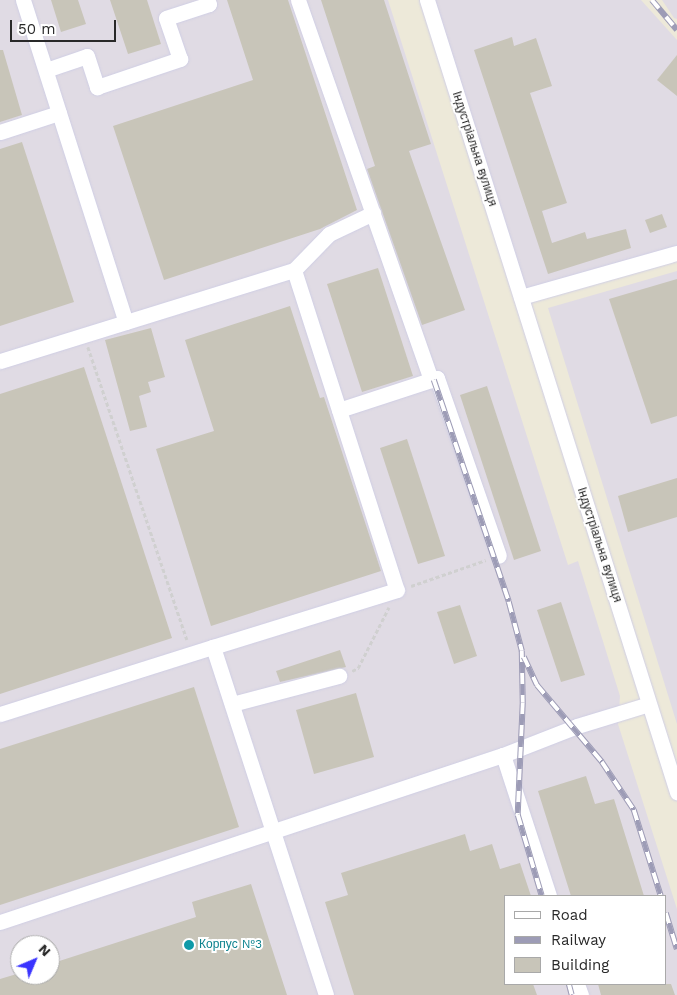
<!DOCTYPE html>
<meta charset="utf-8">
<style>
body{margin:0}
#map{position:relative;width:677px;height:995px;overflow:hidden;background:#ede9d9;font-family:"Work Sans",sans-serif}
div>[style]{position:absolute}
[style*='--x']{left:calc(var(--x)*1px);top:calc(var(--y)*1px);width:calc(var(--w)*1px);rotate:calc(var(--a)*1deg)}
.industrial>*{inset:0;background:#e0dbe4}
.building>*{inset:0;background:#c8c5b9}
.path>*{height:2.5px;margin-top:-1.25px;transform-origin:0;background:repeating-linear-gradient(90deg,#d0d0d0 0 4px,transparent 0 6.5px)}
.roads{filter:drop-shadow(0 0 1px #cfcee4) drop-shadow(0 0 1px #cfcee4)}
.minor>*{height:15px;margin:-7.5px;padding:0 7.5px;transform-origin:7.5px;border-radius:7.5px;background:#fff}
.rail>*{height:5.5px;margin-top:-2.75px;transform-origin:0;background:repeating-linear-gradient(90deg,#fff 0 11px,#9d9cb6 0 22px);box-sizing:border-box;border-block:1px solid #9d9cb6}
.dots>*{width:14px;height:14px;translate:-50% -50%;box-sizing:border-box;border:2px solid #fff;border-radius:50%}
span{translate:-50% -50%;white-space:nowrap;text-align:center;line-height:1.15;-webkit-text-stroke:4px #fff;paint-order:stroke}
.street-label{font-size:12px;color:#292929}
.culture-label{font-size:12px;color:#0d838f}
.left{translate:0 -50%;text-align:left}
.legend{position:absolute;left:504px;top:895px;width:162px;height:90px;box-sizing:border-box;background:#fff;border:1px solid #a9a9a9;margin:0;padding:6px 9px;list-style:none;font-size:15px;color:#292929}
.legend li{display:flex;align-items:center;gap:10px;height:25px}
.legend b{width:25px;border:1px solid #a9a9a9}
.north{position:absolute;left:10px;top:935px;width:50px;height:50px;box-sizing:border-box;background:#fff;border:1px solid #a9a9a9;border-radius:50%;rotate:45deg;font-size:14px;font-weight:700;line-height:20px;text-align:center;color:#292929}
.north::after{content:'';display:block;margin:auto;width:18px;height:22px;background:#3a34ff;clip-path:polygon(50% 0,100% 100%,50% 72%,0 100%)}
.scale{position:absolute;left:10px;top:20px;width:106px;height:22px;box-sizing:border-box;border:2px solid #292929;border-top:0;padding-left:6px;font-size:15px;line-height:18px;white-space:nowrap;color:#292929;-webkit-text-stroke:4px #fff;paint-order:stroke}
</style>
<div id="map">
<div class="industrial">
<i style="clip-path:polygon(evenodd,0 0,388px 0,568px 565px,578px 561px,620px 696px,618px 724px,677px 909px,677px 995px,0 995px,0 0,506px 896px,666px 896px,666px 984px,506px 984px,506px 896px,0 0,20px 945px,50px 945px,50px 975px,20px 975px,20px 945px)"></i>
<i style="clip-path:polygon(427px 0,641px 0,677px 40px,677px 253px,521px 297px)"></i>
<i style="clip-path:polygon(662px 0,677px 0,677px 19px,674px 18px)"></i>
<i style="clip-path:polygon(677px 271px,677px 724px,548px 308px)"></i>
</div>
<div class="building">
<i style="clip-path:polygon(51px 0,78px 0,86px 24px,61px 32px)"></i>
<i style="clip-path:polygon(110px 0,147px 0,161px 44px,128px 54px)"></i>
<i style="clip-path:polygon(227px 0,288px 0,357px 210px,320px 229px,164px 280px,113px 126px,253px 80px)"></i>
<i style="clip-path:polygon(321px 0,384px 0,431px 144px,409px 151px,465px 310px,422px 325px,367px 169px,375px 166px)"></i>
<i style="clip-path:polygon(512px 37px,514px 46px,536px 38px,552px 86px,530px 93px,567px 203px,542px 211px,552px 243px,585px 232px,587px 239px,626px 229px,631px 248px,548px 274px,474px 50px)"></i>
<i style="clip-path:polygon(0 50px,3px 50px,22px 115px,0 122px)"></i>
<i style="clip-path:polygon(677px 55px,677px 96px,657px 80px)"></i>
<i style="clip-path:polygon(22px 142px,74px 302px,0 326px,0 149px)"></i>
<i style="clip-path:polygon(662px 214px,667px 227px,650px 233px,645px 220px)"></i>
<i style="clip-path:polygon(378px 268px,413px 376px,362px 392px,327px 284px)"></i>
<i style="clip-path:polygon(677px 279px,677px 416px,651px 424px,609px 299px)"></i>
<i style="clip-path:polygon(290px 306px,320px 398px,324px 397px,381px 571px,211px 626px,156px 449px,214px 431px,185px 340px)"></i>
<i style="clip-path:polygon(151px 328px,165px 377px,148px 382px,151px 392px,139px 396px,147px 427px,130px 431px,105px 340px)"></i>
<i style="clip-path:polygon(84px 367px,172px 638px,0 694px,0 394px)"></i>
<i style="clip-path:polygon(487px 386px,541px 551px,514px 560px,460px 395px)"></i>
<i style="clip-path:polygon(407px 439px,445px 556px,418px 564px,380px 448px)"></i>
<i style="clip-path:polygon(677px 478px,677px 517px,628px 532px,618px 496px)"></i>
<i style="clip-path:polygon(561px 602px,585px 675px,561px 682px,537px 610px)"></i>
<i style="clip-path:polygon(460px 605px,477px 656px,454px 664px,437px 612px)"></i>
<i style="clip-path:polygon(340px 650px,346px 667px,280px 682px,276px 671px)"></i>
<i style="clip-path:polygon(194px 687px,239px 827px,0 905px,0 749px)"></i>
<i style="clip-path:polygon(356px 693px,374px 757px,314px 774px,296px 710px)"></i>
<i style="clip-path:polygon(586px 776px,595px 804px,614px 799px,644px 896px,571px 896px,538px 791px)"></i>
<i style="clip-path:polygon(465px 834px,470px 851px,492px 844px,500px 869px,520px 863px,531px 896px,506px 896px,506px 984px,533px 984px,537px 995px,354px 995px,325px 902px,348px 895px,341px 873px)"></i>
<i style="clip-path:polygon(251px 884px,287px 995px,0 995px,0 979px,20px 973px,50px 975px,50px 964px,196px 917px,192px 902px)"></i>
<i style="clip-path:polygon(598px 984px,671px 984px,675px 995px,601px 995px)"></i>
</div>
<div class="path">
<i style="--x:88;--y:347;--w:309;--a:71.3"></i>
<i style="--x:411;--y:586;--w:79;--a:-19.1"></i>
<i style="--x:352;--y:671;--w:7;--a:-27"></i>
<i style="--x:358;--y:668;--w:68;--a:-63.1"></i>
</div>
<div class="roads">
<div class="minor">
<i style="--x:23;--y:0;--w:338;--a:72.3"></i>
<i style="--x:298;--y:0;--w:403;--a:70.7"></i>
<i style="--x:427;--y:0;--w:831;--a:72.48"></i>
<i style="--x:46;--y:70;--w:43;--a:-18.9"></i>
<i style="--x:87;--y:56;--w:33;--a:72"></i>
<i style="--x:97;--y:87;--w:88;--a:-18.6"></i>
<i style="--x:180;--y:59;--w:43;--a:-108.9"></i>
<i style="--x:166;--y:18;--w:45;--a:-18"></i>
<i style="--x:209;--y:4;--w:4;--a:-117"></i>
<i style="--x:0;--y:132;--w:62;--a:-17.9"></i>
<i style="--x:294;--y:270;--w:50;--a:-45.8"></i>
<i style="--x:329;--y:234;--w:49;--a:-25.5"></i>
<i style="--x:521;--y:297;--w:162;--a:-15.8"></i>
<i style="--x:0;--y:361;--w:308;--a:-17.2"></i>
<i style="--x:294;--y:270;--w:336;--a:72.2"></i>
<i style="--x:397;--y:590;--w:193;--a:162.8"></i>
<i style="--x:213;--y:647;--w:366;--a:72"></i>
<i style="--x:339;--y:410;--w:103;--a:-18.1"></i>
<i style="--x:437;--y:378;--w:188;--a:70.8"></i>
<i style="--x:232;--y:704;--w:111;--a:-14.7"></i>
<i style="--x:0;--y:714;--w:223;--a:-17.5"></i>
<i style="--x:503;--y:755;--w:79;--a:-21.4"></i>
<i style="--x:577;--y:726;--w:75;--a:-17"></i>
<i style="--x:0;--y:922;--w:530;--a:-18.37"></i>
<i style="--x:503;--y:755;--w:148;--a:71.9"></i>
<i style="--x:577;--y:984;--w:12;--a:70"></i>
</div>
</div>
<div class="rail">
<i style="--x:652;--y:0;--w:39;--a:50"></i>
<i style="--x:434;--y:380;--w:234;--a:71.3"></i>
<i style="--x:509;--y:602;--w:51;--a:75.1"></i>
<i style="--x:522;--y:651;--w:52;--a:88.9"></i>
<i style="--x:523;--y:703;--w:112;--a:92.6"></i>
<i style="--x:518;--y:815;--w:84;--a:73.5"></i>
<i style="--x:524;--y:657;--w:31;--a:65"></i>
<i style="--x:537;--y:685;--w:101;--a:49.8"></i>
<i style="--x:602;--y:762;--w:58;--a:56.3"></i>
<i style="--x:634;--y:810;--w:90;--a:72.6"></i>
<i style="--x:666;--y:913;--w:38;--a:73"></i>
<i style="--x:569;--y:984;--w:11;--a:75"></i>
</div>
<div class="dots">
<i style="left:189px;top:945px;background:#0f9aa8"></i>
</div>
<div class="street-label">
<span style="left:474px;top:149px;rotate:72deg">Індустріальна вулиця</span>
<span style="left:599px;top:545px;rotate:72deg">Індустріальна вулиця</span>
</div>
<div class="culture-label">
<span class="left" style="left:199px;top:945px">Корпус №3</span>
</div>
<ul class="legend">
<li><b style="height:6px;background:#fff"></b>Road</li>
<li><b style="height:6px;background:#9d9cb6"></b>Railway</li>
<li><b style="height:14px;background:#c8c5b9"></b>Building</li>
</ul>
<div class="north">N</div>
<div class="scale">50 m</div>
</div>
